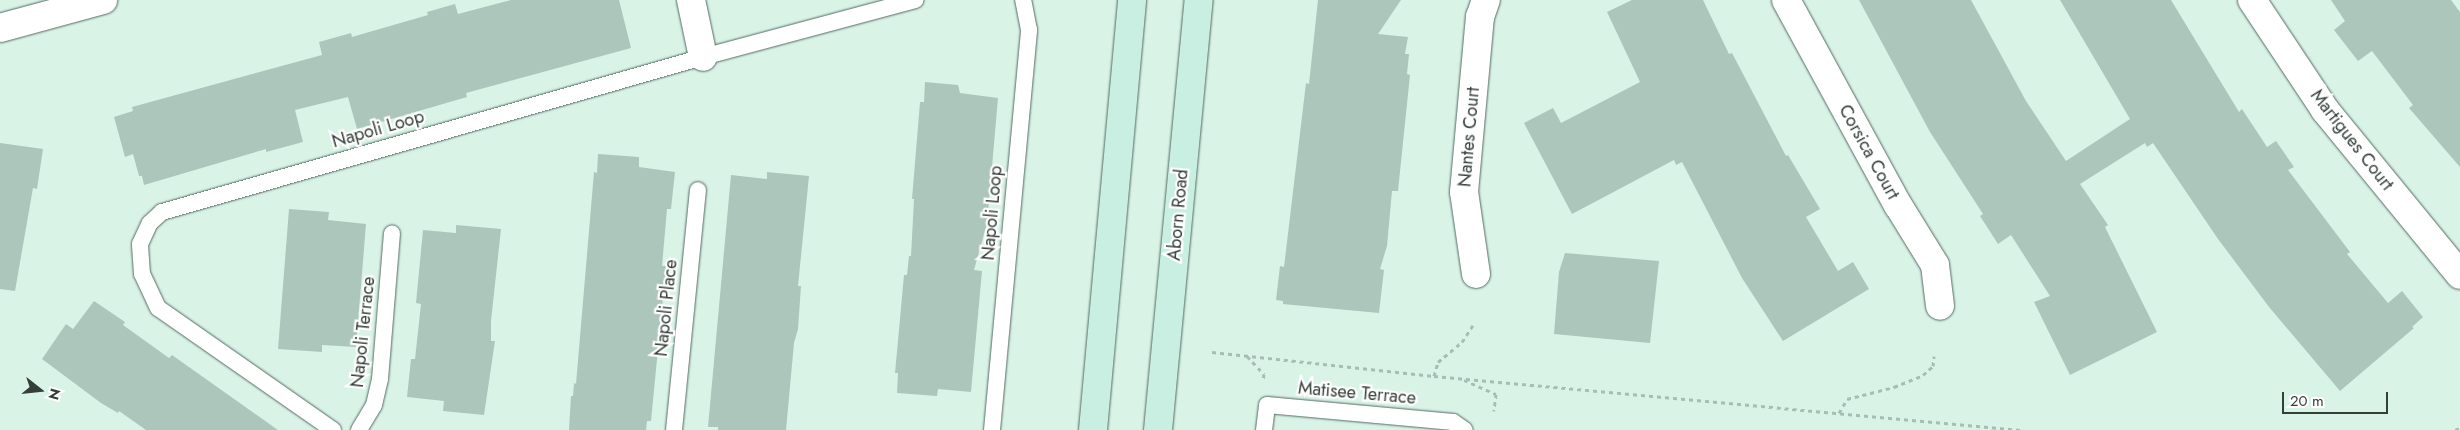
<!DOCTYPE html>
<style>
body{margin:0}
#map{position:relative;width:2460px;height:430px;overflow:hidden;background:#d9f3e7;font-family:Jost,sans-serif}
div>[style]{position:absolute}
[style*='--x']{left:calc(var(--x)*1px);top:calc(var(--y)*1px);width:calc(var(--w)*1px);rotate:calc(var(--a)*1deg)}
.building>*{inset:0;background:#adc6bb}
.path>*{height:3px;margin-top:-1.5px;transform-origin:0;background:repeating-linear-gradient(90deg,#a8bdb3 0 4px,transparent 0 8px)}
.roads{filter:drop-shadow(0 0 1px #546a60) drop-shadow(0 0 1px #546a60)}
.service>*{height:16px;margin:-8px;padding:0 8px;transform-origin:8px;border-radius:8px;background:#fff}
.minor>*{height:28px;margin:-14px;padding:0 14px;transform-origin:14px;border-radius:14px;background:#fff}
.tertiary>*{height:28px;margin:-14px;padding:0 14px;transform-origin:14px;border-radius:14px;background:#fff}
.secondary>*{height:28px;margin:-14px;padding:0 14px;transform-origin:14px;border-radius:14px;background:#c8efe2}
span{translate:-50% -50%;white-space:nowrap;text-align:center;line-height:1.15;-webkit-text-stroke:4.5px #fff;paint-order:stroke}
.street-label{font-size:18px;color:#353f3a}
.north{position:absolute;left:15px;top:365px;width:50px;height:50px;-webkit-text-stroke:4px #fff;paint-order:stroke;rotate:106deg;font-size:14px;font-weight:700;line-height:20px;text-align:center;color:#353f3a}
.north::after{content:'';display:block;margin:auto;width:18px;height:22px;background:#353f3a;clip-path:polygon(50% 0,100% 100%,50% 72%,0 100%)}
.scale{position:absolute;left:2282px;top:392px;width:106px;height:22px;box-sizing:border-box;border:2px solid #353f3a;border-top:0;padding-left:6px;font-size:15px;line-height:18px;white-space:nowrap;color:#353f3a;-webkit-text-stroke:4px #fff;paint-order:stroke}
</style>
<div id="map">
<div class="building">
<i style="clip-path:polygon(511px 0,619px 0,631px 48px,466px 93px,467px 97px,357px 129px,348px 97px,295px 110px,303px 142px,266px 152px,266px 149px,144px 185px,142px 176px,139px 176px,133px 154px,125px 157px,114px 117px,133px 111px,132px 107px,322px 55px,319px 42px,351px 33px,352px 37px,428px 15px,427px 12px,455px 4px,458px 14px)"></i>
<i style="clip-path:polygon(1318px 0,1401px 0,1378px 34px,1408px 37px,1405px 54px,1409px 54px,1407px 74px,1410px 75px,1398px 191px,1392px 191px,1387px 246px,1380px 269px,1384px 270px,1379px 313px,1283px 304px,1283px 301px,1276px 300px,1280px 266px,1284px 267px,1306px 83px,1309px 84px)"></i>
<i style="clip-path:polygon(1632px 0,1703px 0,1729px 54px,1732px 53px,1786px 156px,1788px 155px,1820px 209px,1806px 217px,1838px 271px,1853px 262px,1869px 289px,1783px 341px,1742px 278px,1682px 162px,1676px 165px,1674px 160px,1572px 214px,1524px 123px,1553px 108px,1561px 123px,1640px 82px,1607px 12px)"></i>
<i style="clip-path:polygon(1859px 0,1971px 0,2026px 101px,2066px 161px,2130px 119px,2060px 0,2171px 0,2239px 112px,2242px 109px,2267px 147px,2276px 141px,2294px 167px,2288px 170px,2350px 252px,2347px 254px,2388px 303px,2402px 291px,2423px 317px,2412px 327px,2414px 328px,2340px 391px,2269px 307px,2218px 239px,2153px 143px,2147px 147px,2145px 143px,2080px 184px,2108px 225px,2105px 227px,2157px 332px,2070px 375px,2034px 302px,2050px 296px,2011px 235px,1998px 244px,1980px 216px,1983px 214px,1930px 132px)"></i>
<i style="clip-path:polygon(2331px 0,2451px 0,2460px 12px,2460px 167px,2409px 108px,2413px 105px,2372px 51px,2358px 61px,2334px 30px,2345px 21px)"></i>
<i style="clip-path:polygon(925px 82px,958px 85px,960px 93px,998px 98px,987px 224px,974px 270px,982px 271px,971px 392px,938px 389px,937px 396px,897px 393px,898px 373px,895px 373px,904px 275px,907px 275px,909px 256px,911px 256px,914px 199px,912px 199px,920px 102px,924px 102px)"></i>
<i style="clip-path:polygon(0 143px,43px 149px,37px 189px,33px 188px,15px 291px,0 289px)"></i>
<i style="clip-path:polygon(598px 154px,639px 157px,639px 167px,675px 172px,671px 209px,667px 209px,662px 266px,666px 266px,651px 421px,647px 421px,646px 430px,569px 430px,571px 396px,573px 396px,574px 383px,576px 384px,594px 172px,597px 173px)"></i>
<i style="clip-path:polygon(767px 172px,809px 176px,798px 286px,801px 286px,798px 329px,794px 343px,786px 430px,718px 430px,718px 427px,708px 427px,731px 175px,767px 179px)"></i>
<i style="clip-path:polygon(289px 209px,329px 212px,328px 220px,366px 224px,356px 347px,322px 345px,322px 352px,278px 349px)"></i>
<i style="clip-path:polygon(456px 225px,501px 229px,491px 321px,491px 341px,495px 341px,484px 415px,443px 411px,444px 401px,407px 397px,411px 359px,415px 359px,421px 304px,416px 303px,423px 230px,456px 233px)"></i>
<i style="clip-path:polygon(1565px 253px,1659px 261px,1650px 343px,1554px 334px,1559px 272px)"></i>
<i style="clip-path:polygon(94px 301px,125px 322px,123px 325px,169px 358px,172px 355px,278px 430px,146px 430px,119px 411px,118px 413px,101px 403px,42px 359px,66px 324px,73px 329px)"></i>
</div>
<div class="path">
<i style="--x:1212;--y:352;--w:223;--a:6.2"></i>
<i style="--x:1434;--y:376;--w:589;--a:5.26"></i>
<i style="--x:1247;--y:356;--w:25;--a:47"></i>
<i style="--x:1264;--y:374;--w:6;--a:99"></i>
<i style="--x:1434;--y:376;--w:15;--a:-74"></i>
<i style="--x:1438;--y:362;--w:31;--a:-40"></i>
<i style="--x:1462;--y:342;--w:20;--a:-57"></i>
<i style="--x:1464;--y:380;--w:35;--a:24"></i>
<i style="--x:1496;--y:394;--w:17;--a:97"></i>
<i style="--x:1839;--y:413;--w:16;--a:-60"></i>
<i style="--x:1847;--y:399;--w:49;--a:-14.3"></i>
<i style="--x:1894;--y:387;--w:31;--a:-22"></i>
<i style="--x:1923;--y:375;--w:13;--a:-42"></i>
<i style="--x:1933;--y:366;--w:10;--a:-84"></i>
<i style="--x:2455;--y:430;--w:5;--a:-22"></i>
</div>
<div class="roads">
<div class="service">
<i style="--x:333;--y:430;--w:213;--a:-145.1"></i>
<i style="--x:158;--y:308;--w:38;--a:-115"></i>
<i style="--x:142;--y:274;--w:30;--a:-94"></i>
<i style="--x:140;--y:244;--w:23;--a:-65"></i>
<i style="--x:150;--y:223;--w:16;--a:-43"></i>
<i style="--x:162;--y:212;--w:563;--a:-15.99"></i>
<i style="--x:703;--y:57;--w:220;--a:-15"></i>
<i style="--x:359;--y:430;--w:29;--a:-59"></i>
<i style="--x:374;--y:405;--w:27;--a:-77"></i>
<i style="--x:380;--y:379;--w:146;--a:-85.3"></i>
<i style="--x:674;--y:430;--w:241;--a:-84.3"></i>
<i style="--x:992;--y:430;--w:402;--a:-84.7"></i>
<i style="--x:1029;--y:30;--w:31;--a:-101"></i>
<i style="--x:1264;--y:430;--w:25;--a:-83"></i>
<i style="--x:1267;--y:405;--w:187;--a:5.2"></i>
<i style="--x:1453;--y:422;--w:14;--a:34"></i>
</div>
<div class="minor">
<i style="--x:691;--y:0;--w:58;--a:78.1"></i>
<i style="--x:1786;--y:0;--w:234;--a:61.4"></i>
<i style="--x:1898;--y:205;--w:70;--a:58.3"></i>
<i style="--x:1935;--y:265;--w:41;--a:83"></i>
<i style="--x:2252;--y:0;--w:132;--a:56.4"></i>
<i style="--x:2325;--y:110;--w:213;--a:50.7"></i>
<i style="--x:1476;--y:274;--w:83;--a:-98.3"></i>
<i style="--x:1464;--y:192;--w:176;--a:-84.8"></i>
<i style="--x:1480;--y:17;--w:18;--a:-71"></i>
</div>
<div class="tertiary">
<i style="--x:0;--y:28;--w:107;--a:-15.2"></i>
</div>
<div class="secondary">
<i style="--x:1093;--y:430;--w:432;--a:-84.8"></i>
<i style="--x:1158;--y:430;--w:432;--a:-84.6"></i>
</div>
</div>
<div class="street-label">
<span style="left:378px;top:129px;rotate:-16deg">Napoli Loop</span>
<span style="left:1469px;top:137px;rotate:-85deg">Nantes Court</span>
<span style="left:2352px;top:140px;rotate:52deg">Martigues Court</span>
<span style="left:1869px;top:152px;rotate:61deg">Corsica Court</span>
<span style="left:992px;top:213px;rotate:-85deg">Napoli Loop</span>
<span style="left:1178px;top:215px;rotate:-85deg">Aborn Road</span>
<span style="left:666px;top:308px;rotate:-84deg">Napoli Place</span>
<span style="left:363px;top:332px;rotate:-84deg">Napoli Terrace</span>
<span style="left:1357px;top:393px;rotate:5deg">Matisee Terrace</span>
</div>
<div class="north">N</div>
<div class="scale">20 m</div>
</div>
